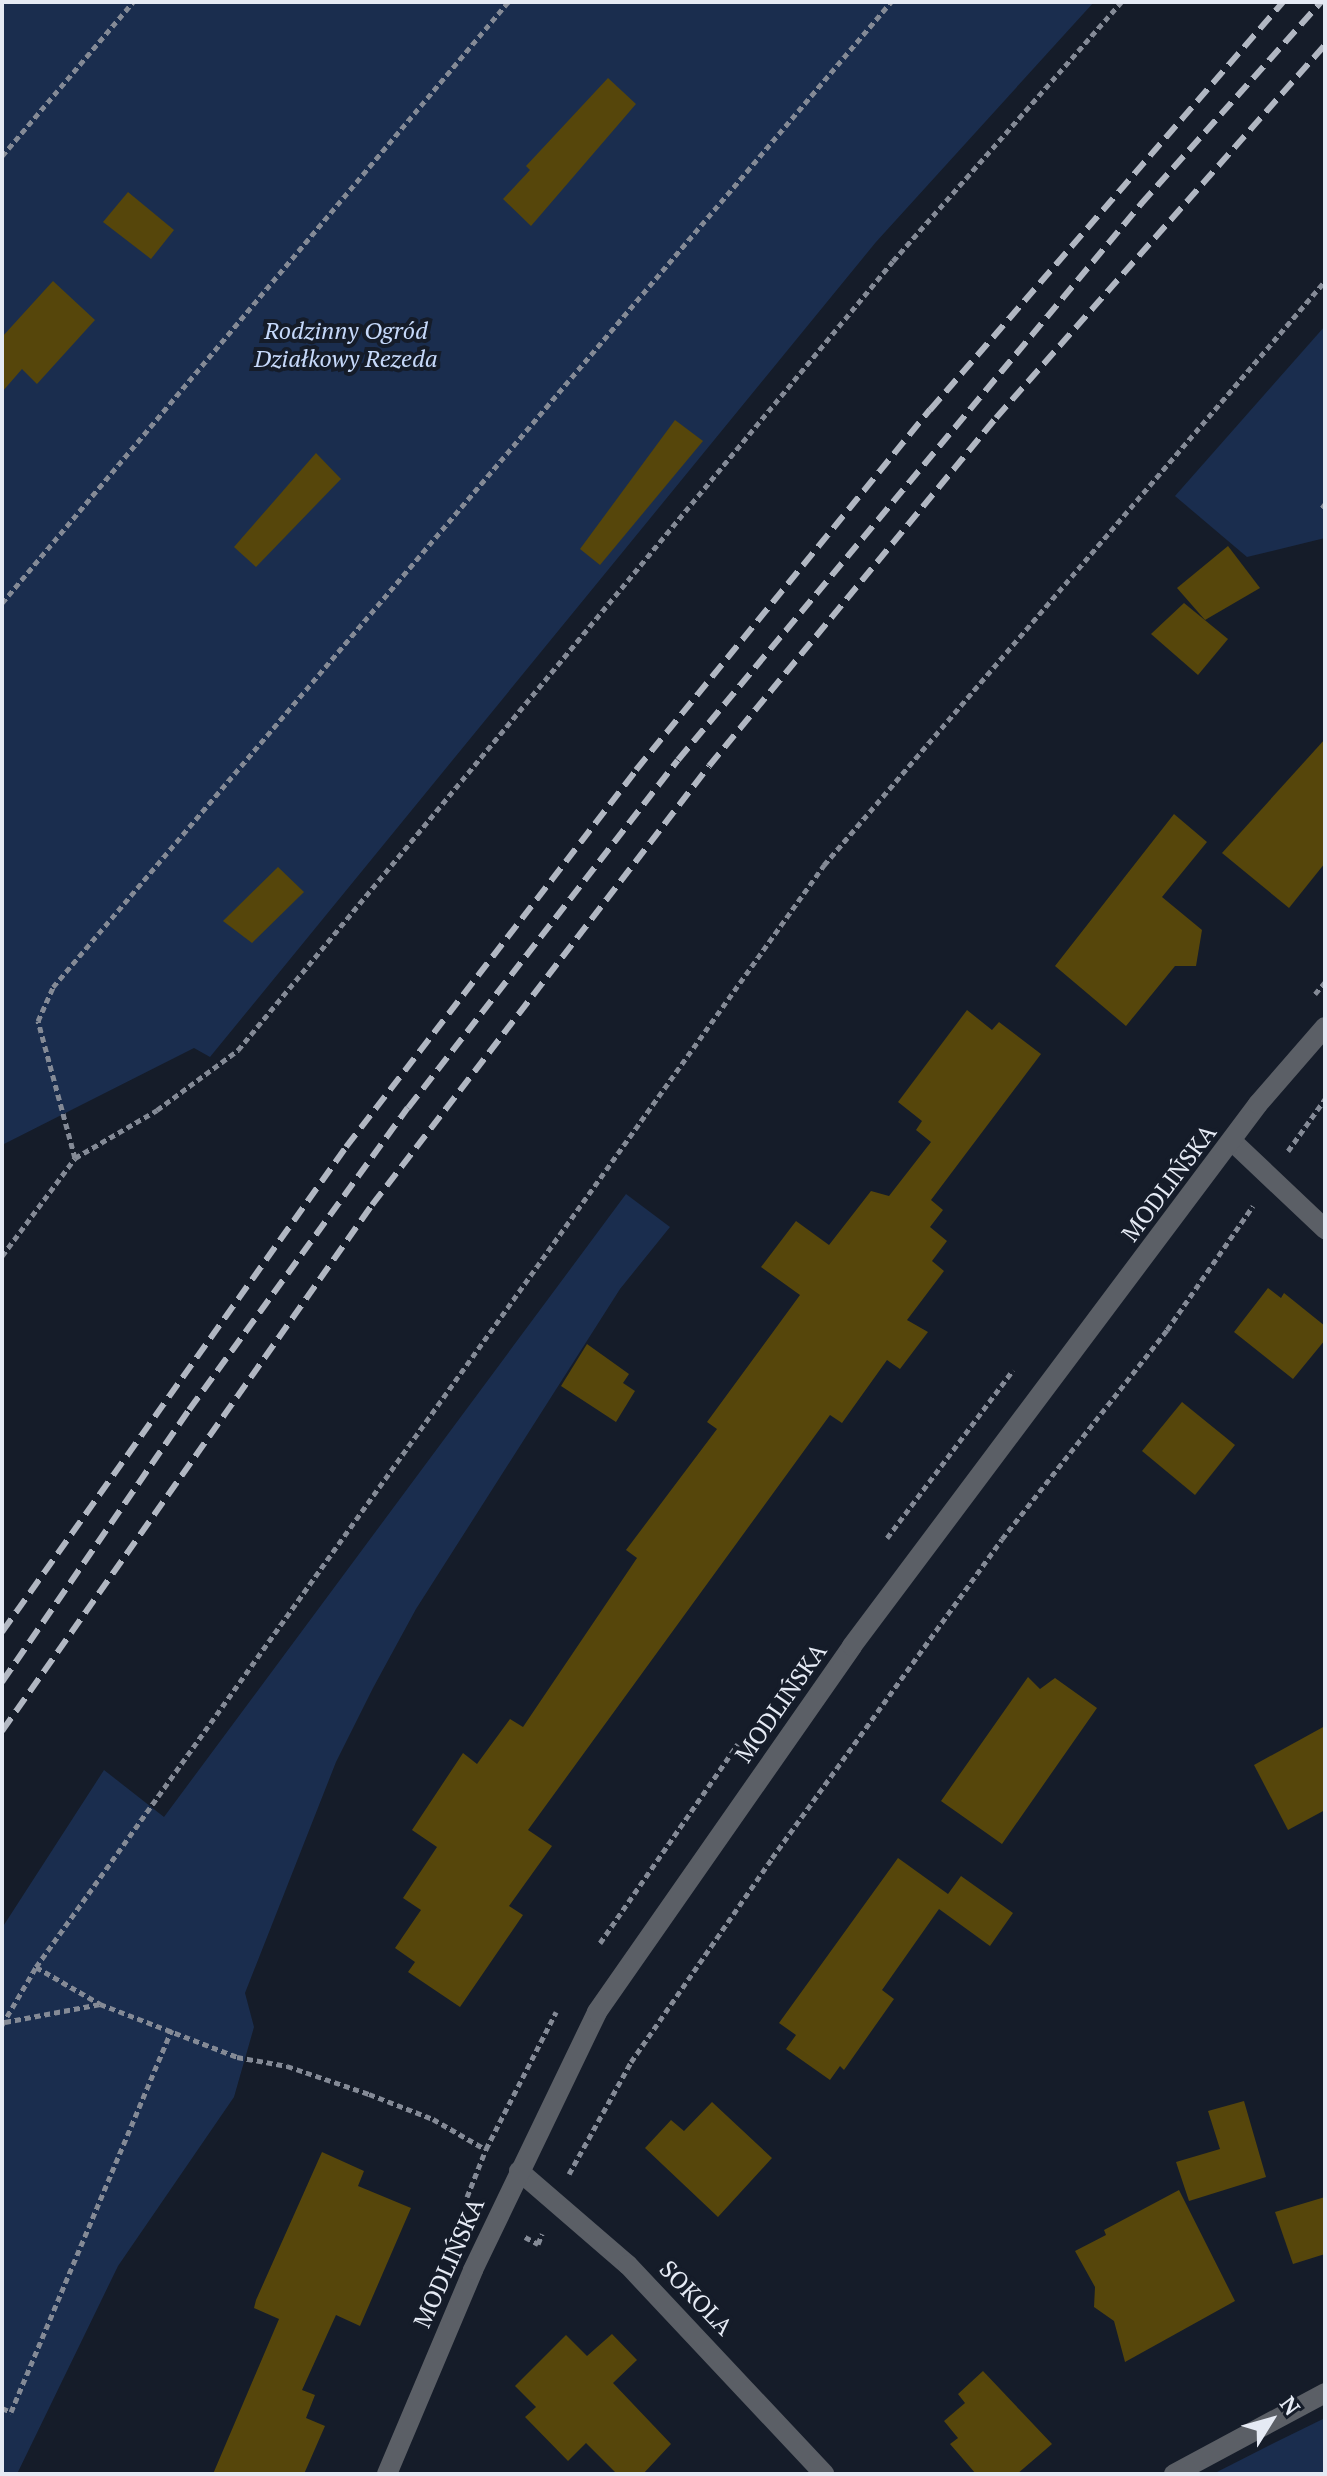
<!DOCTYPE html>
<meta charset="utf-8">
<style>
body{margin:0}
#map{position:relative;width:1327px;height:2476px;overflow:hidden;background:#151c29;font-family:"PT Serif",serif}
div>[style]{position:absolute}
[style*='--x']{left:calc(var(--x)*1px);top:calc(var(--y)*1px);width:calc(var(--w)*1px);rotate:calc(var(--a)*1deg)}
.green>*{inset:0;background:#1a2d4e}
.building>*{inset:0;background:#56460b}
.path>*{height:5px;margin-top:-2.5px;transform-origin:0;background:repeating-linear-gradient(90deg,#848a96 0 6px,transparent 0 10px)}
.minor>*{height:20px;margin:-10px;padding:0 10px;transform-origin:10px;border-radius:10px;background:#5b5f66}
.rail>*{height:6px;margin-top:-3px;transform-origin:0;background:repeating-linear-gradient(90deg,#b1b7c2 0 16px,transparent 0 24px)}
span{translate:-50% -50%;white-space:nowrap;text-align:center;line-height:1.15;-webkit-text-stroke:8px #151c29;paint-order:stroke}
.park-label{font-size:24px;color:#c6d9fa;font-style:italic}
.street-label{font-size:24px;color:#e5eaf4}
.frame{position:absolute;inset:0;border:4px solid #e5eaf4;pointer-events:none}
.north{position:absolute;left:1231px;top:2380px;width:80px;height:80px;-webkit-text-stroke:6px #151c29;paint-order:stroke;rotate:53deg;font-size:22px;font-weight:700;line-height:32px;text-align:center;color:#e5eaf4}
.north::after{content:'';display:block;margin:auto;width:28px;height:36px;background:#e5eaf4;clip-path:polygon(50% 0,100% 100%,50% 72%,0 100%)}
</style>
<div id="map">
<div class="green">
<i style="clip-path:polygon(2px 2px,1094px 2px,876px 242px,210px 1057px,194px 1048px,2px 1145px)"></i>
<i style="clip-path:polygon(1325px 326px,1325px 538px,1247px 557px,1175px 496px)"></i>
<i style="clip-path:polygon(626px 1194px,670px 1227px,620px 1289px,416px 1609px,373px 1688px,336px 1762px,245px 1993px,254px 2027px,234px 2097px,118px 2266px,17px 2474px,2px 2474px,2px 1928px,104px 1770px,164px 1817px)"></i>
<i style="clip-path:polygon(1325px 2418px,1325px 2474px,1213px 2474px,1276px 2442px)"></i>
</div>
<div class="building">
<i style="clip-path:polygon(608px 78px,636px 104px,531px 226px,503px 199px,530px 170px,526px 166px)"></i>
<i style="clip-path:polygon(128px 192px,174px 230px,151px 259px,103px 222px)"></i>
<i style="clip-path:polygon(53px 281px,95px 320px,37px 384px,22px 369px,2px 392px,2px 337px)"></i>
<i style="clip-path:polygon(675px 420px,703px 441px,600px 565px,580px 549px)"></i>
<i style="clip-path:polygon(316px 453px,341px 479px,256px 567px,234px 547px)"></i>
<i style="clip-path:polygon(1228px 546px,1260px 588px,1205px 620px,1177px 588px)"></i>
<i style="clip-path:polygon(1184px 603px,1228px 639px,1198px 675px,1151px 634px)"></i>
<i style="clip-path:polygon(1325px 739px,1325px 863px,1289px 908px,1222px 853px)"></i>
<i style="clip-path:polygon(1174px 814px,1207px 842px,1162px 897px,1202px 930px,1196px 966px,1175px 966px,1126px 1026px,1055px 966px)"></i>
<i style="clip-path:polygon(278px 867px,304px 892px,252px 943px,223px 921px)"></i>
<i style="clip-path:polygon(967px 1010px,992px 1030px,999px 1022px,1041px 1054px,931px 1200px,943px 1210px,930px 1227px,947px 1241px,932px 1261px,944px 1271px,907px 1320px,928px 1332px,900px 1369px,887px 1360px,842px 1423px,830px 1415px,528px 1830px,552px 1846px,509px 1906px,523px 1915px,460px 2007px,408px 1972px,415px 1962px,395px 1948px,421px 1910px,403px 1898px,437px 1847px,412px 1830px,463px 1753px,477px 1764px,510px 1719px,523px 1727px,637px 1558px,626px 1550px,717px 1429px,707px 1422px,800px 1295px,761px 1267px,796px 1221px,829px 1245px,871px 1191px,889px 1196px,931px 1142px,916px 1130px,922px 1121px,898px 1102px)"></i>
<i style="clip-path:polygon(1268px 1288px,1281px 1298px,1284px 1293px,1325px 1326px,1325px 1340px,1293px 1379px,1234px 1332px)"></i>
<i style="clip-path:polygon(587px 1344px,629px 1374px,623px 1383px,635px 1391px,616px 1422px,561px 1386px)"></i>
<i style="clip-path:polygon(1182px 1402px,1235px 1445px,1195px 1495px,1142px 1451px)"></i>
<i style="clip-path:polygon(1028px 1677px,1040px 1689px,1055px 1678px,1097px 1708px,1002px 1844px,941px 1801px)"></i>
<i style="clip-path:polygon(1325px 1726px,1325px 1810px,1288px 1830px,1254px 1765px)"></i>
<i style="clip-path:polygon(898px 1858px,948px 1894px,961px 1876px,1013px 1913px,990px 1946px,939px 1909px,882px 1990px,894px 1999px,844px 2070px,840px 2066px,830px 2080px,786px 2049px,796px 2035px,779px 2023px)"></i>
<i style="clip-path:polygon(1244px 2101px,1266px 2177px,1189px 2201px,1176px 2162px,1220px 2149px,1208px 2111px)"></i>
<i style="clip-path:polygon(712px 2102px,772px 2158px,718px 2217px,645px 2148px,671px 2120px,684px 2131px)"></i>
<i style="clip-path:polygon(322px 2152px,364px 2171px,358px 2186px,411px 2208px,360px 2326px,336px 2315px,302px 2390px,315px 2395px,306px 2418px,325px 2426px,304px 2474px,213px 2474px,279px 2319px,254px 2308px,256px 2300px)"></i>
<i style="clip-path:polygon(1179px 2190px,1235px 2301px,1125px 2362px,1114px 2321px,1094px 2307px,1095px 2287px,1075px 2251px,1106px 2235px,1104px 2230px)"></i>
<i style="clip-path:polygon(1325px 2197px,1325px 2254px,1293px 2264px,1275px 2212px)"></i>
<i style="clip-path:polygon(612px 2334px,637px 2360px,613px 2383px,671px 2444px,643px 2474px,617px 2474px,586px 2443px,568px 2461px,525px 2417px,536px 2407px,515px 2386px,566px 2335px,587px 2356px)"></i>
<i style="clip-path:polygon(983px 2371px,1052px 2444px,1017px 2474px,976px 2474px,950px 2444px,958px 2438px,944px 2421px,965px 2403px,958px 2394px)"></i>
</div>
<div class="path">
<i style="--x:2;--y:156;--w:202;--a:-49.6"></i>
<i style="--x:1322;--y:508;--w:5;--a:-53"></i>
<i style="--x:2;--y:603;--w:786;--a:-49.9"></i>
<i style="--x:1315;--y:994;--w:16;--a:-50"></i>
<i style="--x:1288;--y:1151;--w:64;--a:-54.6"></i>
<i style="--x:75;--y:1158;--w:142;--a:-105.1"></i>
<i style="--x:38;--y:1021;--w:37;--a:-66"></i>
<i style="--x:53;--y:987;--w:1293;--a:-49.61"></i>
<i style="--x:2;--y:1256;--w:122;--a:-53.3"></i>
<i style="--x:75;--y:1158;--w:95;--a:-30.3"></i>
<i style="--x:157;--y:1110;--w:101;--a:-36.5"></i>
<i style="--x:238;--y:1050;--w:1025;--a:-50.3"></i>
<i style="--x:893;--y:261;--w:345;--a:-48.6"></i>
<i style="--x:887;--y:1538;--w:210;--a:-53.1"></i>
<i style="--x:600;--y:1943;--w:242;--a:-55.3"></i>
<i style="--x:36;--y:1967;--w:74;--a:30"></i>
<i style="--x:5;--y:2022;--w:97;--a:-10.7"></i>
<i style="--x:100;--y:2004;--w:147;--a:21.1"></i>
<i style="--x:237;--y:2057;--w:51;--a:10.2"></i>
<i style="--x:287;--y:2066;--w:87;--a:18.9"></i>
<i style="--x:369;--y:2094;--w:69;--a:21.3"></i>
<i style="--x:433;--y:2119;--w:60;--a:30"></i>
<i style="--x:2;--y:2025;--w:67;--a:-59.6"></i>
<i style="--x:36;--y:1967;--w:1355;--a:-54.43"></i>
<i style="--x:824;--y:865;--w:769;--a:-49.37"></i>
<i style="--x:569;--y:2174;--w:128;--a:-61"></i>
<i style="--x:631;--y:2062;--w:248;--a:-55.3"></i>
<i style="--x:772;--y:1858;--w:393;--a:-54.2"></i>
<i style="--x:1002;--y:1539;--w:266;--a:-51.7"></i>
<i style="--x:1167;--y:1330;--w:151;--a:-55.3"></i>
<i style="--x:467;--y:2197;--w:52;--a:-68.4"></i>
<i style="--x:486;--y:2149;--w:154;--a:-62.9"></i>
<i style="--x:525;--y:2237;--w:15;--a:28"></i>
<i style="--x:538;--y:2244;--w:11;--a:-68"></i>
<i style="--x:2;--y:2408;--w:10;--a:24"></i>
<i style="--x:11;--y:2412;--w:415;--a:-67.2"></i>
</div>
<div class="minor">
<i style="--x:1233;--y:1142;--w:127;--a:43.4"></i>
<i style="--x:519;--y:2171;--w:144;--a:40.8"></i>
<i style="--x:628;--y:2265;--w:287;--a:46.8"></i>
<i style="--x:387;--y:2474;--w:221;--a:-67.1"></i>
<i style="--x:473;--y:2270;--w:286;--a:-64.3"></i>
<i style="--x:597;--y:2012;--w:446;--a:-55.1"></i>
<i style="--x:852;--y:1646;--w:677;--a:-53.16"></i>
<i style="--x:1258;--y:1104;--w:102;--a:-49"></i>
<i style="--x:1174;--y:2474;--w:171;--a:-28.2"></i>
</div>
<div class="rail">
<i style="--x:2;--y:1632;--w:595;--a:-54.65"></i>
<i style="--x:346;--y:1147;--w:476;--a:-52.4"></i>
<i style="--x:636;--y:770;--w:465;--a:-50.8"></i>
<i style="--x:930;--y:410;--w:540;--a:-49.13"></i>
<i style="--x:2;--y:1682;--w:330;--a:-55.5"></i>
<i style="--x:189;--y:1410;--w:373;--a:-54.1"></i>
<i style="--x:408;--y:1108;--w:440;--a:-52.2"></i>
<i style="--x:678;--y:760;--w:724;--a:-50.21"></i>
<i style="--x:1141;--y:204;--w:271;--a:-48.3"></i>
<i style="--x:2;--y:1731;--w:643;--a:-54.88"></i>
<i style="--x:372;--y:1205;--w:553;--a:-52.49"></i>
<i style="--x:709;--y:766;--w:451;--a:-50.5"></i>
<i style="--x:996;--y:418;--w:497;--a:-48.6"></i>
</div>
<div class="park-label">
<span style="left:346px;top:345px">Rodzinny Ogród<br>Działkowy Rezeda</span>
</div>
<div class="street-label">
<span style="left:1169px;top:1183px;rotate:-53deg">MODLIŃSKA</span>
<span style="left:781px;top:1703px;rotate:-55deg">MODLIŃSKA</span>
<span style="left:449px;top:2263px;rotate:-66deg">MODLIŃSKA</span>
<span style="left:696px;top:2298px;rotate:46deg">SOKOLA</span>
</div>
<div class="frame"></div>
<div class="north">N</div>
</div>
